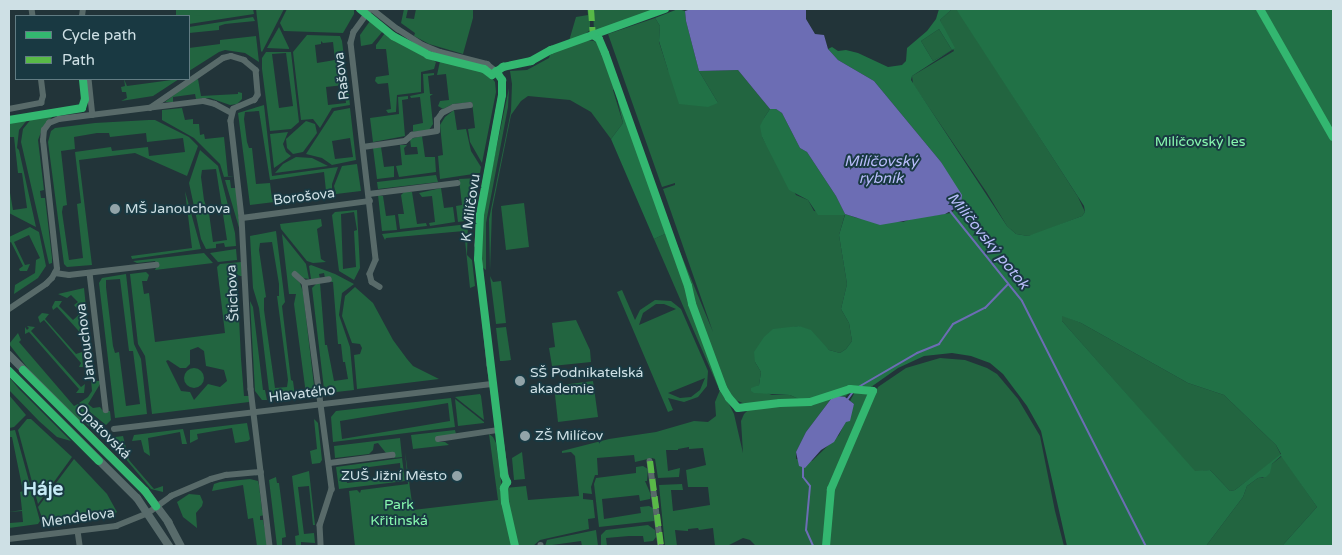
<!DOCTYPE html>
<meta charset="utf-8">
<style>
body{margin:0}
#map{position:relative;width:1342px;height:555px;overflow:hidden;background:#223439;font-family:"Varela Round",sans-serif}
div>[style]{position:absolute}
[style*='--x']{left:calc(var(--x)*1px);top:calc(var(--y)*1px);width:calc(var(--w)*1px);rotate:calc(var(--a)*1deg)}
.green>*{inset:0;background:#226540}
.round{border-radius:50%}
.forest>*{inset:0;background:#217146}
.water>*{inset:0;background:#6c6db4}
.stream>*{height:2px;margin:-1px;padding:0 1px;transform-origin:1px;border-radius:1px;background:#6c6db4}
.minor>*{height:5.5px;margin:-2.75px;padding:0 2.75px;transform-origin:2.75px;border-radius:2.75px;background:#586a69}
.secondary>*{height:8px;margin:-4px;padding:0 4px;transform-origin:4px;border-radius:4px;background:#586b6b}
.quiet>*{height:6px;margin-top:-3px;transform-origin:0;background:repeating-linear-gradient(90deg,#58b947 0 12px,transparent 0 18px)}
.cycleway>*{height:8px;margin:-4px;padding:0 4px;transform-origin:4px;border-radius:4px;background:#33b770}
.dots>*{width:14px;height:14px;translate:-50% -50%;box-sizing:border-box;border:2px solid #193942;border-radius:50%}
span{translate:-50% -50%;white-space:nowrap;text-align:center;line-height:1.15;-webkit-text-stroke:4px #193942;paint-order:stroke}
.street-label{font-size:14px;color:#cee0e5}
.park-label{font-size:14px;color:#87f8af}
.poi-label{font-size:14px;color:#cee0e5}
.left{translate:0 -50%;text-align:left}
.right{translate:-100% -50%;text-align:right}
.water-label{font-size:15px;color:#b8bcfa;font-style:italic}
.district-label{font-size:19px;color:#c6ebf6;font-weight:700}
.frame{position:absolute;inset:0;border:10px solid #cee0e5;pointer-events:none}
.legend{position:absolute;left:15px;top:15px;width:175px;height:65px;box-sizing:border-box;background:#193942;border:1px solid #617c83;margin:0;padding:6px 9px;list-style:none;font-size:15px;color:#cee0e5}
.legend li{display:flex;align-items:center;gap:10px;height:25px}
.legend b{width:25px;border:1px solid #617c83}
</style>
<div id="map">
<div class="green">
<i style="clip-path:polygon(176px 9px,253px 9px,254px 14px,189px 24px,189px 16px,176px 16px)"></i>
<i style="clip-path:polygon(256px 9px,284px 9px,262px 52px,261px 51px)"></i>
<i style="clip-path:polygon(287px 9px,354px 9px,354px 14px,343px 33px,284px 31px,280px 23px)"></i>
<i style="clip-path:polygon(404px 9px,408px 9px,406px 18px,414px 19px,416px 9px,473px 9px,473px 18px,463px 54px,429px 44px,414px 36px,415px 33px,401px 23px)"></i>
<i style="clip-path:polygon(587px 9px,589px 9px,590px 17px,590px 30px,584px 35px,569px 41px,576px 17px,588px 15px)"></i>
<i style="clip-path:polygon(593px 9px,660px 9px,594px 31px)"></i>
<i style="clip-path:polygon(952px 9px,956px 9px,961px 15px,1078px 197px,1085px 212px,1082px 216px,1036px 234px,1028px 236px,1016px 234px,1007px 226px,987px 193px,913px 84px,912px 76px,954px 51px,940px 20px)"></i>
<i style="clip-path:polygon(253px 17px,255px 21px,225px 24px,219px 26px,219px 30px,189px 33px,189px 27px)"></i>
<i style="clip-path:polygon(655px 18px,660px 26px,659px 42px,668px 70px,718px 103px,699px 71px,738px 70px,770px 109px,764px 118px,762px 137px,796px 195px,808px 200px,814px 211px,845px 214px,839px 235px,847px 284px,841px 309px,849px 323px,852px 341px,846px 349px,840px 353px,829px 350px,799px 326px,789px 328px,755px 362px,761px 372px,759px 385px,754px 388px,772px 395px,790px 395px,801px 400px,745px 404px,733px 399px,725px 388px,693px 303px,669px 225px,713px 332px,663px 189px,675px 185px,675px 183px,662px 187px,608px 34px)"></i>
<i style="clip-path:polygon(370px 21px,383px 31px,372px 44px,361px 46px,360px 35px)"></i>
<i style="clip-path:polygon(279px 27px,289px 48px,289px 49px,267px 48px)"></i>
<i style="clip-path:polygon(939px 29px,952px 50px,933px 61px,921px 41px)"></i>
<i style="clip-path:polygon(385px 33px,436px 62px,434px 69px,421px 72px,421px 92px,397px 95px,396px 112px,388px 113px,386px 110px,391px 109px,388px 83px,378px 84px,375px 81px,376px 77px,389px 75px,386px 49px,376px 49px,376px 45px)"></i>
<i style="clip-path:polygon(evenodd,307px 35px,340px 36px,342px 41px,350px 105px,332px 108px,320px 128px,313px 119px,301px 120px,293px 52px,307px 35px,321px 41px,323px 43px,333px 42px,335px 60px,317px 63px,315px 45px,321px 44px,321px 41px,307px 35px,344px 85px,346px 103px,328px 105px,326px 87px,344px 85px)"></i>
<i style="clip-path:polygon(256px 36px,259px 62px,245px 53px,225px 50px,219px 52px,189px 71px,189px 48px,220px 44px,220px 40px)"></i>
<i style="clip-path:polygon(586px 40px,594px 41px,600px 45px,616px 88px,613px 90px,623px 123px,611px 139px,591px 112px,570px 100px,528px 96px,521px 101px,511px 115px,492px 210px,490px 271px,489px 219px,511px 111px,512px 84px,510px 71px,527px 70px,549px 58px,551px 52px)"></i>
<i style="clip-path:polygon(evenodd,266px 52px,291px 52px,299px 122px,291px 129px,270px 131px,262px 69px,262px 58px,266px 52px,286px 53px,293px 106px,279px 108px,272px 54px,286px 53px)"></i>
<i style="clip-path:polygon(440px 61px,486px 71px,495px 82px,496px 92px,482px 163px,470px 142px,468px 129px,475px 128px,472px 102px,453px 104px,443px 109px,438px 106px,440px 101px,449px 100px,446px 74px,437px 75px)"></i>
<i style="clip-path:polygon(434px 73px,434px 75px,428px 76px,430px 94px,433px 94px,430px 96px,433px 124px,429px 130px,413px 132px,413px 125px,423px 123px,420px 97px,411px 98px,410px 96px,424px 93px,423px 74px)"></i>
<i style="clip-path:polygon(124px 79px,127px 86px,179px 79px,153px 96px,121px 101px,127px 98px,126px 92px,122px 92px,121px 87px,125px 86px)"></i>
<i style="clip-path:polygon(198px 79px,201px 96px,238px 94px,238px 92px,242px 93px,242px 99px,237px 104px,230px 105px,210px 98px,196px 99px,195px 94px,173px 97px,173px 102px,165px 102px,192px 81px)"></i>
<i style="clip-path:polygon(509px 88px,508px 107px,486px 223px,486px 270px,482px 267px,481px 250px,482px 216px)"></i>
<i style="clip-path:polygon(408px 96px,408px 99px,402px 100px,405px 136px,373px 142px,370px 118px,399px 114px,398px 97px)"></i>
<i style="clip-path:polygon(evenodd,264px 105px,272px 176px,338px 167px,332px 184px,332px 195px,250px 205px,238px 113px,264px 105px,259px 111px,270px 180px,324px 172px,326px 191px,272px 199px,270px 183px,256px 184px,252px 148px,249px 148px,247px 142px,244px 119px,245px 112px,259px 111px)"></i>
<i style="clip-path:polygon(182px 108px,185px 120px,193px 119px,193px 124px,199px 124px,200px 135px,204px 134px,205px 139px,224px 137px,228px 176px,234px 176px,224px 177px,220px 164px,194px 138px,162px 120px,162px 110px)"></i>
<i style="clip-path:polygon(evenodd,350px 108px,356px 160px,332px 165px,322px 158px,306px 154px,334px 111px,350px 108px,350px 138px,353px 157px,335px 159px,332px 141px,350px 138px)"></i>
<i style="clip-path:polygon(454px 110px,457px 130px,466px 129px,471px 151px,481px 167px,480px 173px,440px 179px,438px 156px,443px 155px,440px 125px,445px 117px)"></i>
<i style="clip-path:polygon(54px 115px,43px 127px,38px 140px,44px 190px,40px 191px,41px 198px,45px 198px,52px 258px,52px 263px,49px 264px,21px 142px,23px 129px,32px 118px)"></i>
<i style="clip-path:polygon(28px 119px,19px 130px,17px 148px,19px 150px,36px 227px,9px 213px,9px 187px,13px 210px,27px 208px,22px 173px,18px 173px,14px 137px,9px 137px,9px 122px)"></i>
<i style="clip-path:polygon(evenodd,149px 120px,155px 120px,189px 137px,198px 146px,187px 176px,135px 153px,79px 160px,92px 265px,67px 267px,64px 264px,48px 142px,51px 131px,55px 128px,95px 123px,149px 120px,97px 133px,109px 133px,110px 137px,146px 133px,147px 142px,183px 138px,185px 152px,149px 156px,148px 147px,112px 151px,111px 147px,75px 152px,81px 203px,77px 204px,83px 258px,69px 260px,62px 212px,63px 206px,67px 205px,61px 151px,75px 149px,74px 137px,97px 133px)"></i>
<i style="clip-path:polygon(306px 121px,315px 124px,317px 133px,303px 152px,293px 154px,287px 148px,286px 139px)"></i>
<i style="clip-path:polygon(288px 132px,283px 144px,286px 152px,291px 156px,274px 168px,270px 134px)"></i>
<i style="clip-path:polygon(422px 136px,425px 157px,435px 157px,436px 172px,399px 177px,396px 166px,402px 165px,400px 145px,407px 145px,404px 148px,405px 155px,418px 154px,417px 147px,411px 147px,410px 139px)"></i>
<i style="clip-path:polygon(381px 147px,384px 167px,394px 166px,394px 177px,377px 179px,373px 148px)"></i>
<i style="clip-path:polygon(evenodd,200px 150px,218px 166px,235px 233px,236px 246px,225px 247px,224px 243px,216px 244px,216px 248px,206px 249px,201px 239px,189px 183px,200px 150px,216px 169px,227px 240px,213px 242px,208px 206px,206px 206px,204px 200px,201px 177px,202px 170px,216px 169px)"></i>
<i style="clip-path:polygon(296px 157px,312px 158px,328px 166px,275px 173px,283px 164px)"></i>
<i style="clip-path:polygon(357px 164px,361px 191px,336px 194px,334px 186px,342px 166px)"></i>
<i style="clip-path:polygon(436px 175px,438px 182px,378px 189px,377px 182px)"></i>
<i style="clip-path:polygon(479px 178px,472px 220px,458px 222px,456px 206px,462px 205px,459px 179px)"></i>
<i style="clip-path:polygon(225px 180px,230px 180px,231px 188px,236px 188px,240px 231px)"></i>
<i style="clip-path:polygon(441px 188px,444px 208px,453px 207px,455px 222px,430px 226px,429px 223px,435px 222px,432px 196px,422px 197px,419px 193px)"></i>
<i style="clip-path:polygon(185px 191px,201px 249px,132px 259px,131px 256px,192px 248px)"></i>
<i style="clip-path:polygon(412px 192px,417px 224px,426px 223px,427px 226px,400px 229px,398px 214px,404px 214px,401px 195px,404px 192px)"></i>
<i style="clip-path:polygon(378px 195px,383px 196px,386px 216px,395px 215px,397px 230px,382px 231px)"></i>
<i style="clip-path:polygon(524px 203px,529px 247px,506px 250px,501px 206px)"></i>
<i style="clip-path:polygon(evenodd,357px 210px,360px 268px,354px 280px,339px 271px,332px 215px,335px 212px,357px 210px,354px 212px,357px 230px,354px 231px,356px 267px,343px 269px,341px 214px,354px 212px)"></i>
<i style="clip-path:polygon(321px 219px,322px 226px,317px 229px,321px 259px,326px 262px,313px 263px,307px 261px,281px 229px,280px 224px)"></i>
<i style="clip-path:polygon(468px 224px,467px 255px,472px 260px,475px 286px,470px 288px,464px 231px,386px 238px,385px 240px,382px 234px)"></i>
<i style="clip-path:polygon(30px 227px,39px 232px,46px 266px,38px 278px,14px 294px,15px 285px,35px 273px,36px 260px,40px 258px,29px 235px,14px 242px,25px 265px,30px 264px,27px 271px,20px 271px,19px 269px,23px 266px,11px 242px,9px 243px,9px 237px)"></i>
<i style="clip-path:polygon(evenodd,276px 231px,285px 302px,282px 306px,291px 380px,293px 381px,295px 396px,270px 399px,259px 308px,253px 288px,250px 236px,276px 231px,272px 242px,279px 284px,279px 296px,277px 296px,288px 380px,287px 387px,275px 388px,264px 310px,264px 298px,266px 297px,259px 250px,260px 243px,272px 242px)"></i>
<i style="clip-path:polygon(667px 233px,691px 307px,715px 368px,720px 385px,719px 389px,654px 239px)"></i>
<i style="clip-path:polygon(282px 234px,306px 264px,309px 279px,302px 278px,295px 271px,292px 275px,300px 283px,303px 292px,315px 394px,306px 394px,294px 304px,296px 294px,289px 294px)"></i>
<i style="clip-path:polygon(236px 249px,237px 260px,218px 262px,210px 253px)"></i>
<i style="clip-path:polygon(204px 253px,213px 263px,155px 270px,157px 266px,155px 261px,137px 263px,133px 261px)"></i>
<i style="clip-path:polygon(evenodd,241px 262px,242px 276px,237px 276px,241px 359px,244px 396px,249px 396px,249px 402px,152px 414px,145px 356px,138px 344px,130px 274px,146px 272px,149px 275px,147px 281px,142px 281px,144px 294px,149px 293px,155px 342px,225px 333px,217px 267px,220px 264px,241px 262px,198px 347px,204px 351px,206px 366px,224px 370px,227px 381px,220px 387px,208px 384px,194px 400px,190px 392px,181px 391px,166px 361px,168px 360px,180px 368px,186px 368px,190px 364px,190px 350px,198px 347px)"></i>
<i style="clip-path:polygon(311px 265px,335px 274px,354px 284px,342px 293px,339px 315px,350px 347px,354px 390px,327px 393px,324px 389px,312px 288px,316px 284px,320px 283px,325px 345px,327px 345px,334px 381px,348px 379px,345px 362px,343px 362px,341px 344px,338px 344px,333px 282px,331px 282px,330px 277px,325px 278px,324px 273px,319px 274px,320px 279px,311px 279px,309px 266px)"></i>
<i style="clip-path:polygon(evenodd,126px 274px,134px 344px,141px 359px,147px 414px,115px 418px,99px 283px,102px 278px,126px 274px,120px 279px,129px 351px,133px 351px,140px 404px,126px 406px,119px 352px,115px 353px,113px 346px,106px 287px,106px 280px,120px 279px)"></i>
<i style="clip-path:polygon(490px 276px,493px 282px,501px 281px,506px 323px,496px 324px)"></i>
<i style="clip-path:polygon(355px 287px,373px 303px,393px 340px,407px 359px,413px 366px,439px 379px,357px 389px,354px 355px,360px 354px,362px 348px,360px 344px,352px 343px,342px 316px,345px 296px)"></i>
<i style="clip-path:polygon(84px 288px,90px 346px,88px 351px,82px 343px,86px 339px,57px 307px,53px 310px,52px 307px,55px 301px,62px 301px,59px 306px,73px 320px,81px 313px,74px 305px,78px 302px,71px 295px,67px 298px,58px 294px)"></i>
<i style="clip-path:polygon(evenodd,622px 290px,635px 320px,640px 310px,655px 300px,671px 301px,681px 309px,708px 371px,707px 386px,698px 397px,684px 402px,668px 398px,673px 410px,668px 412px,617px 292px,622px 290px,656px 304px,664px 304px,676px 309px,639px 325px,643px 313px,656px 304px,622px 290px,705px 378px,700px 390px,691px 397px,680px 398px,668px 393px,705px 378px)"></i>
<i style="clip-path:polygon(250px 301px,253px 307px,263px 390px,265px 390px,267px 400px,262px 400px,255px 391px)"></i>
<i style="clip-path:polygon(42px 313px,49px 314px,45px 319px,76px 354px,82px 352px,83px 367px,79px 367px,81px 363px,44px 320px,40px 323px,38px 317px)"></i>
<i style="clip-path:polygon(1062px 315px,1081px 323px,1188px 383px,1224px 395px,1276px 445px,1281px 455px,1235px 490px,1230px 491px,1210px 470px,1195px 472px,1062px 321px)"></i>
<i style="clip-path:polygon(576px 320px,590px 350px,591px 362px,552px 366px,549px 348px,555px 347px,552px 323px)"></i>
<i style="clip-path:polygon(27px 326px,35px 327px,31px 331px,81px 387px,85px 384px,84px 393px,76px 393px,79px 389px,29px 332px,25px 334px,25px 327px,27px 330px,29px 328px)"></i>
<i style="clip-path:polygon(506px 327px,511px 360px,503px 361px,500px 361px,496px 328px)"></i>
<i style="clip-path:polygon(18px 333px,21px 340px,19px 342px,74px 406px,78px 404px,100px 425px,100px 429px,94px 428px,93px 430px,82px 420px,80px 422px,34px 376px,9px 344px)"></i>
<i style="clip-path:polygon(91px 353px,94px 381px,100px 381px,100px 384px,88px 404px,93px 408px,100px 407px,103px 411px,110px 411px,111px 420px,106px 425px,79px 403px,88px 397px,92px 391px,89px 355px)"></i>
<i style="clip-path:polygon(940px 358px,965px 360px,987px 368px,997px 374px,1018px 399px,1040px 436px,1055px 511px,1064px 546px,827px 546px,833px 489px,878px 387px,906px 368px)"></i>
<i class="round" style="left:184px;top:368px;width:20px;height:20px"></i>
<i style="clip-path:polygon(9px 377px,19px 389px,71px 441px,57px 437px,39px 421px,9px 390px)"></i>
<i style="clip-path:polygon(593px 381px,598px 417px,558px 422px,554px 386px)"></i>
<i style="clip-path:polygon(720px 390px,723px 392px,734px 414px,743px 453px,741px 421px,744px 414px,750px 408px,789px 403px,813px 403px,852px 390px,845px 397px,838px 396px,831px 399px,806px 432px,796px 452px,796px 459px,812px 461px,839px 435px,854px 404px,850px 401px,855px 392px,864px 390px,868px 393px,829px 488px,823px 537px,824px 546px,756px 546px,750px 540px,743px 538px,727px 546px,712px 546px,715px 546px,713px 528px,699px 530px,698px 528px,688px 529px,688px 531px,675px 530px,677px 546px,665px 546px,659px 485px,682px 484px,683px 490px,671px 490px,673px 511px,710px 505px,708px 487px,688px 487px,686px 470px,706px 465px,703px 448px,689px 449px,689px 447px,678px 449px,678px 450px,666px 450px,668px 471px,680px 468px,679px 477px,658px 478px,655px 459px,652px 458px,635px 462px,634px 455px,597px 458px,598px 475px,595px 475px,591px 487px,592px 494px,583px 493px,583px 499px,593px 500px,595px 518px,588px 519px,589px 529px,540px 540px,533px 546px,517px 546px,506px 488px,526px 486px,528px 500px,579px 496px,575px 456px,571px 452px,562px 453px,562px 451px,609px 439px,656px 432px,694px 421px,708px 422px,716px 416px,715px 402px)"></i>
<i style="clip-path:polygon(480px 394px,481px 396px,484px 420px,455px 397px)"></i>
<i style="clip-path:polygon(9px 395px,26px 415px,14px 427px,9px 428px)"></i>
<i style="clip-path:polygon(evenodd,451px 398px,455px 427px,333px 442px,331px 417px,336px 411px,451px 398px,448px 403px,450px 421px,342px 439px,340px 421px,448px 403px)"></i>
<i style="clip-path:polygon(455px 399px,484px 422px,484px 423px,458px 426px)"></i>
<i style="clip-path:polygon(27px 419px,31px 419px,72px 457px,38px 504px,18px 430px)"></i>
<i style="clip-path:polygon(314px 419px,318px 423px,322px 460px,320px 463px,312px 464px,310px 451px,317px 449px)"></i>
<i style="clip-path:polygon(247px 423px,250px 439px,248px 441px,235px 443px,232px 428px,197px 434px,198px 439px,190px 443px,190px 430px)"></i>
<i style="clip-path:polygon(183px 429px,187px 444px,182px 444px,180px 432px,148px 438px,150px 456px,144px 452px,141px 440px,132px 441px,134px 435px)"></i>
<i style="clip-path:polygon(15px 430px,40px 521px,38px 524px,9px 528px,9px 516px,10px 523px,23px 522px,22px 511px,9px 512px,22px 510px,20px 492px,23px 491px,12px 437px,9px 437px,9px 431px)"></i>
<i style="clip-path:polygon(455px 430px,456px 434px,437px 442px,445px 442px,449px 445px,413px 449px,411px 435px)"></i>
<i style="clip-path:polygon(489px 434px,493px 437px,496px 443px,504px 503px,513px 546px,355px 546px,349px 491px,357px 490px,360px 493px,361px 490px,408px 484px,405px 452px,413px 510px,498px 500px)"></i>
<i style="clip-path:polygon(123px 436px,129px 460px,154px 489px,163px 486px,163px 492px,151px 489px,108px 438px)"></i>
<i style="clip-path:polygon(400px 438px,402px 457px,393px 458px,393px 454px,386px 453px,378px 443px,374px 444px,373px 450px,369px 454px,335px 458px,334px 446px)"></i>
<i style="clip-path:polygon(522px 452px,525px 479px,514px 480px,512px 458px)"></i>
<i style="clip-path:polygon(1282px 456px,1317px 507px,1282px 546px,1206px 546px,1243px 497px,1247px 486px,1258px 478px,1263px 478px,1272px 464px)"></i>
<i style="clip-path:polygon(evenodd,402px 458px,405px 481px,339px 489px,336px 467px,402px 458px,400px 463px,401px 477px,347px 483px,346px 470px,400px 463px)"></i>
<i style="clip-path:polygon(74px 459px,107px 494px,117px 512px,113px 515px,44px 523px,38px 507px)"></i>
<i style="clip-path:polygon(636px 467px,643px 466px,648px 469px,647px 481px,645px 481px,651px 495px,650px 499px,640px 501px,639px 495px,602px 499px,604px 519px,641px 513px,640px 507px,649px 506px,653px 508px,654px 521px,599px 527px,594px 484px,596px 478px,636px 473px)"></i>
<i style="clip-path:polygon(309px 471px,315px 525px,313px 525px,309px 486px,298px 487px,304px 534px,314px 533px,315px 543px,301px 542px,301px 546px,296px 546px,295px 536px,299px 535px,292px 476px)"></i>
<i style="clip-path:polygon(276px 477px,277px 483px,279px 483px,286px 537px,282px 538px,282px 546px,277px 546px,269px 480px)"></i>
<i style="clip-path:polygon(250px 479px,258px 481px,259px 485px,262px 510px,264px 510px,265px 515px,260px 516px,260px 520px,263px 520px,265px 531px,267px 531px,267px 546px,257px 546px,253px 518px,248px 519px,243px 485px,212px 491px,214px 484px,220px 482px)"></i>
<i style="clip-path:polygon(189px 494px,200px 495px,203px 502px,202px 506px,196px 513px,197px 528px,183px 517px,177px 502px)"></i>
<i style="clip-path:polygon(648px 525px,655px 530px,656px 537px,653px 541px,644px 542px,643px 536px,629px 536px,606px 538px,607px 546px,601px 546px,601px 535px,606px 530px)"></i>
<i style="clip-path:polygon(596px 530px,598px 546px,582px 546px,581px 541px,545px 546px,547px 540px)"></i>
</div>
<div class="forest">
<i style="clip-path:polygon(678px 9px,685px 11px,686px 21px,699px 71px,718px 103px,708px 107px,679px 104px,666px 64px,659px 41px,660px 26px,655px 18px)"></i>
<i style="clip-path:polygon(evenodd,939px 9px,952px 9px,940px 20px,955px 48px,912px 76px,911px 80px,1007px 226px,1016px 234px,1028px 236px,1082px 216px,1085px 212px,1084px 206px,956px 9px,1333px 9px,1333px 546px,1282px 546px,1317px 507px,1281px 456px,1272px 464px,1270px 473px,1266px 477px,1258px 478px,1247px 486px,1243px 497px,1206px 546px,1067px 546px,1041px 431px,1027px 406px,1003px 374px,990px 363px,971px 356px,952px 353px,924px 356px,898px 368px,871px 387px,849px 387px,811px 400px,801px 400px,790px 395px,754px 393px,751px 391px,751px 388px,759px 385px,761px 372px,755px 362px,754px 352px,764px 337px,773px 329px,799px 326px,811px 330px,829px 350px,840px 353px,846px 349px,852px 341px,849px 323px,841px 309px,847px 284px,839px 235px,845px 215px,818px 215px,808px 200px,789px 190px,762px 137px,760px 126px,764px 118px,770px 109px,776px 109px,782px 113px,800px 148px,807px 152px,836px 196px,845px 214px,857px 218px,903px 222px,914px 218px,951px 213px,961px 205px,941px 162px,874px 81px,838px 60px,828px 49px,832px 47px,838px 51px,846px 50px,858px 53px,888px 67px,902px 65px,906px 61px,907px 48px,927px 31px,936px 19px,939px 9px,939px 29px,952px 50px,933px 61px,921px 41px,939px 29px,939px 9px,1062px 316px,1081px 323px,1188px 383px,1224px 395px,1276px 445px,1281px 454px,1235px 490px,1230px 491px,1210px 470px,1195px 471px,1062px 321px,1062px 316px)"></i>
<i style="clip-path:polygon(620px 101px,667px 233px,654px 239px,611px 139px,623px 123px,618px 102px)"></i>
</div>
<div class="water">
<i style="clip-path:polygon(691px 9px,806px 9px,806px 19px,815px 34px,824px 35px,828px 49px,838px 60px,874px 81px,941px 162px,962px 195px,961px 205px,945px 214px,880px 225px,845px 214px,836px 196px,807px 152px,800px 148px,782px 113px,776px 109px,770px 109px,738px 70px,699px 71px,686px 21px,685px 11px)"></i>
<i style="clip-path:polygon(838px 396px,845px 397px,854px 404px,850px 421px,846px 422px,834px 442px,821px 450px,805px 468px,799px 466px,796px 452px,806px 432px,831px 399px)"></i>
</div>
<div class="stream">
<i style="--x:950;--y:211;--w:115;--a:51.3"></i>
<i style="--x:1022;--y:301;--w:275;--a:63.2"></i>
<i style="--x:847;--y:400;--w:14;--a:-54"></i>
<i style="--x:855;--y:389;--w:72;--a:-30.1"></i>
<i style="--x:917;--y:353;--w:24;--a:-22"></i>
<i style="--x:939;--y:344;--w:24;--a:-55"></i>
<i style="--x:953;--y:324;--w:36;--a:-27"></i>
<i style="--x:985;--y:308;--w:33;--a:-46"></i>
<i style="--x:803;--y:466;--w:11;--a:90"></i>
<i style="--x:803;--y:477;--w:11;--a:52"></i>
<i style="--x:810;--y:486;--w:44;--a:95.2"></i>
<i style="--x:806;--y:530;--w:17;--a:66"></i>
</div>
<div class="minor">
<i style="--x:32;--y:9;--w:7;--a:82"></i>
<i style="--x:371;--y:9;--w:29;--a:126"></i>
<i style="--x:354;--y:32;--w:11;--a:105"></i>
<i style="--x:351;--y:43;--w:218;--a:83.4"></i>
<i style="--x:376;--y:260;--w:15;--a:113"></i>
<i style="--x:370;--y:274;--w:8;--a:76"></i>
<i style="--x:372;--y:282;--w:9;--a:32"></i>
<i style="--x:372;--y:9;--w:33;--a:38"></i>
<i style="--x:398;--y:29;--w:30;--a:33"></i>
<i style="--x:423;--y:45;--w:18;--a:22"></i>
<i style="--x:440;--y:52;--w:49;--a:14.3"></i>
<i style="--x:487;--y:64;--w:11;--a:38"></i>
<i style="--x:496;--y:71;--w:11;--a:56"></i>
<i style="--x:502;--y:80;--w:15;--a:90"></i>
<i style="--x:502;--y:95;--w:122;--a:100.4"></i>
<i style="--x:480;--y:215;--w:30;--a:94"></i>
<i style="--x:478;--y:245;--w:121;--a:84.3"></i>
<i style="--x:490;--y:365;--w:118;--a:81.7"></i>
<i style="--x:82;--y:16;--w:7;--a:-82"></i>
<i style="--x:496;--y:71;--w:9;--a:-27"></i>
<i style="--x:504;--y:67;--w:28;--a:-13"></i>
<i style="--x:531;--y:61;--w:23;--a:-29"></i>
<i style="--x:551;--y:50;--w:45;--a:-19.7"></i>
<i style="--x:89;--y:79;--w:36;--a:84"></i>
<i style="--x:150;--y:108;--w:88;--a:-34.4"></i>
<i style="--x:223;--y:58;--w:8;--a:-14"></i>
<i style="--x:231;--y:56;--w:14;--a:17"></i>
<i style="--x:244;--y:60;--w:16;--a:40"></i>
<i style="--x:256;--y:70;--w:25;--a:85"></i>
<i style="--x:258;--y:95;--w:6;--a:121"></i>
<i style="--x:255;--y:100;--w:23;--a:157"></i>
<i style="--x:234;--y:109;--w:12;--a:104"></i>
<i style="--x:231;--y:121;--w:98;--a:83.5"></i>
<i style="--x:242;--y:218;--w:171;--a:87"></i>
<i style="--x:251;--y:389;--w:158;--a:83.1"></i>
<i style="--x:9;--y:109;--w:33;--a:-11"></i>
<i style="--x:41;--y:103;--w:7;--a:-74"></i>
<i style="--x:43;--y:96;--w:17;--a:-97"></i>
<i style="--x:363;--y:147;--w:42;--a:-8.1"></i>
<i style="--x:405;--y:141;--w:9;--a:-41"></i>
<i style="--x:412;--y:135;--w:25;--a:-9"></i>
<i style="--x:437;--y:131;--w:11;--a:-90"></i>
<i style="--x:437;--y:120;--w:9;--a:-54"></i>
<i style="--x:442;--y:113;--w:13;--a:-27"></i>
<i style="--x:454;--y:107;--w:16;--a:-7"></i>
<i style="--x:369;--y:194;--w:89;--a:-7.1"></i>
<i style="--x:242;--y:218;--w:129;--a:-7.6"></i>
<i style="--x:55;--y:273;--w:14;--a:8"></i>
<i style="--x:69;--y:275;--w:88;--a:-6.6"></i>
<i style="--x:90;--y:273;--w:138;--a:83.3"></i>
<i style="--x:295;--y:274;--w:13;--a:42"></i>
<i style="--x:305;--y:283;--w:24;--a:-9"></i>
<i style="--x:305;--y:283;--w:208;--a:82.5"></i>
<i style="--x:332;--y:489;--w:38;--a:108"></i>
<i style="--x:320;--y:525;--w:21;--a:87"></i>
<i style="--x:9;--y:309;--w:45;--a:-34"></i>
<i style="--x:46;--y:284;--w:8;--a:-45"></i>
<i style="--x:52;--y:278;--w:10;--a:-61"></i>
<i style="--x:57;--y:269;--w:129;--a:-96.2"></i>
<i style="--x:43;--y:141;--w:11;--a:-85"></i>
<i style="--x:44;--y:130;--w:9;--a:-54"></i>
<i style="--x:49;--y:123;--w:11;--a:-22"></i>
<i style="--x:59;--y:119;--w:146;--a:-7.1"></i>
<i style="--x:204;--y:101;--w:11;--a:15"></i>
<i style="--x:215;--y:104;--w:19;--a:28"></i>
<i style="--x:114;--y:429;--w:382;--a:-6.8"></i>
<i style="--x:438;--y:439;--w:61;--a:-8.5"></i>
<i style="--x:650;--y:461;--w:86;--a:82.6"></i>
<i style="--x:330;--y:463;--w:63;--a:-7.4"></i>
<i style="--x:78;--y:531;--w:15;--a:82"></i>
<i style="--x:9;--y:539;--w:108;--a:-6.9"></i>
<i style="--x:116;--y:526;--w:35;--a:-22"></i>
<i style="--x:148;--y:513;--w:29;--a:-36"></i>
<i style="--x:171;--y:496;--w:43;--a:-23"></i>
<i style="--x:211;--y:479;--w:16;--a:-15"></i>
<i style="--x:226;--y:475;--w:35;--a:-5"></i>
<i style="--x:541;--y:545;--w:1;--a:90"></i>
</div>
<div class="secondary">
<i style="--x:9;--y:355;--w:192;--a:45"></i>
<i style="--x:145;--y:491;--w:39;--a:53"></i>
<i style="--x:168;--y:522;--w:27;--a:62"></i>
<i style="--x:9;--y:371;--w:180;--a:44.8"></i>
<i style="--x:137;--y:498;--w:58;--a:56.3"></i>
</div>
<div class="quiet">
<i style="--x:591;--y:9;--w:26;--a:86"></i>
<i style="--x:650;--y:461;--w:86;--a:82.6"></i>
<i style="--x:541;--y:545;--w:1;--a:90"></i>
</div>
<div class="cycleway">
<i style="--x:360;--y:9;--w:43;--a:39.3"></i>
<i style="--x:393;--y:36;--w:40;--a:28"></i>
<i style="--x:428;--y:55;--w:58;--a:14"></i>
<i style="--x:484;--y:69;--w:10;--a:37"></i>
<i style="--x:492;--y:75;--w:14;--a:-36"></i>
<i style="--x:503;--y:67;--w:29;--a:-12"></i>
<i style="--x:531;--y:61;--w:23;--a:-29"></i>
<i style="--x:551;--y:50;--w:121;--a:-19.8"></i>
<i style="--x:1260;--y:9;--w:147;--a:60.3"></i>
<i style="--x:593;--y:35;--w:7;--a:34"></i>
<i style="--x:599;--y:39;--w:15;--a:67"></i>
<i style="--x:605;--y:53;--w:247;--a:70.4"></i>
<i style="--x:688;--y:286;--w:18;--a:77"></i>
<i style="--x:692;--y:304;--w:90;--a:69.7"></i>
<i style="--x:723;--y:388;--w:12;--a:59"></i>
<i style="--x:729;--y:398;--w:13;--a:48"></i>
<i style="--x:738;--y:408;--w:42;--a:-6.8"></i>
<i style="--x:780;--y:403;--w:30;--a:-2"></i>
<i style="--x:810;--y:402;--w:42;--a:-18"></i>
<i style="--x:850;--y:389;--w:23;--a:5"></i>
<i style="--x:873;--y:391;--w:107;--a:113.2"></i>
<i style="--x:831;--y:489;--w:57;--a:95"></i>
<i style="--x:496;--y:71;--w:11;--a:56"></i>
<i style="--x:502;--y:80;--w:15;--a:90"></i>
<i style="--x:502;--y:95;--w:122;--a:100.4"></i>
<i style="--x:480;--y:215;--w:44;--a:92.6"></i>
<i style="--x:478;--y:259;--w:218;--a:83.1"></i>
<i style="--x:504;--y:475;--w:8;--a:67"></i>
<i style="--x:507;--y:482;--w:7;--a:117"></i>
<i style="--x:504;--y:488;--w:14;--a:86"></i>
<i style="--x:505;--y:502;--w:45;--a:77.2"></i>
<i style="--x:9;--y:120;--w:74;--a:-9.3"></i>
<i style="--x:82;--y:108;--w:9;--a:-72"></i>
<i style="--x:85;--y:99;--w:20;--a:-96"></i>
<i style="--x:23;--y:370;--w:172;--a:44.8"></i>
<i style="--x:145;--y:491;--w:19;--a:54"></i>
<i style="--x:9;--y:371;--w:127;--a:45"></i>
</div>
<div class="dots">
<i style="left:115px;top:209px;background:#92a4a9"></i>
<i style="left:520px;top:381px;background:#92a4a9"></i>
<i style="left:525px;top:436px;background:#92a4a9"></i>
<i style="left:457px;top:476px;background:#92a4a9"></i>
</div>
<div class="street-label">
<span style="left:342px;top:76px;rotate:-97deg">Rašova</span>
<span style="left:304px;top:197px;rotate:-7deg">Borošova</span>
<span style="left:471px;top:208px;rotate:-82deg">K Milíčovu</span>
<span style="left:233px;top:293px;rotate:-93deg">Štichova</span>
<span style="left:86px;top:343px;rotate:-97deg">Janouchova</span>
<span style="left:302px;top:394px;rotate:-7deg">Hlavatého</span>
<span style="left:103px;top:432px;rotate:45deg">Opatovská</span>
<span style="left:78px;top:518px;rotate:-8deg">Mendelova</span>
</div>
<div class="park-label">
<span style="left:1200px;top:142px">Milíčovský les</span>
<span style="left:399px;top:513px">Park<br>Křitinská</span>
</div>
<div class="poi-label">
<span class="left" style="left:125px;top:209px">MŠ Janouchova</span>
<span class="left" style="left:530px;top:381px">SŠ Podnikatelská<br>akademie</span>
<span class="left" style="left:535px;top:436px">ZŠ Milíčov</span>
<span class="right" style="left:447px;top:476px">ZUŠ Jižní Město</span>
</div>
<div class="water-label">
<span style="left:881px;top:170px">Milíčovský<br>rybník</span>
<span style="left:988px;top:241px;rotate:51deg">Milíčovský potok</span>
</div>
<div class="district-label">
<span style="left:43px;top:490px">Háje</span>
</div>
<div class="frame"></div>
<ul class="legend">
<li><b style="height:6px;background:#33b770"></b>Cycle path</li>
<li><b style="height:6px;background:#58b947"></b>Path</li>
</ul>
</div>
